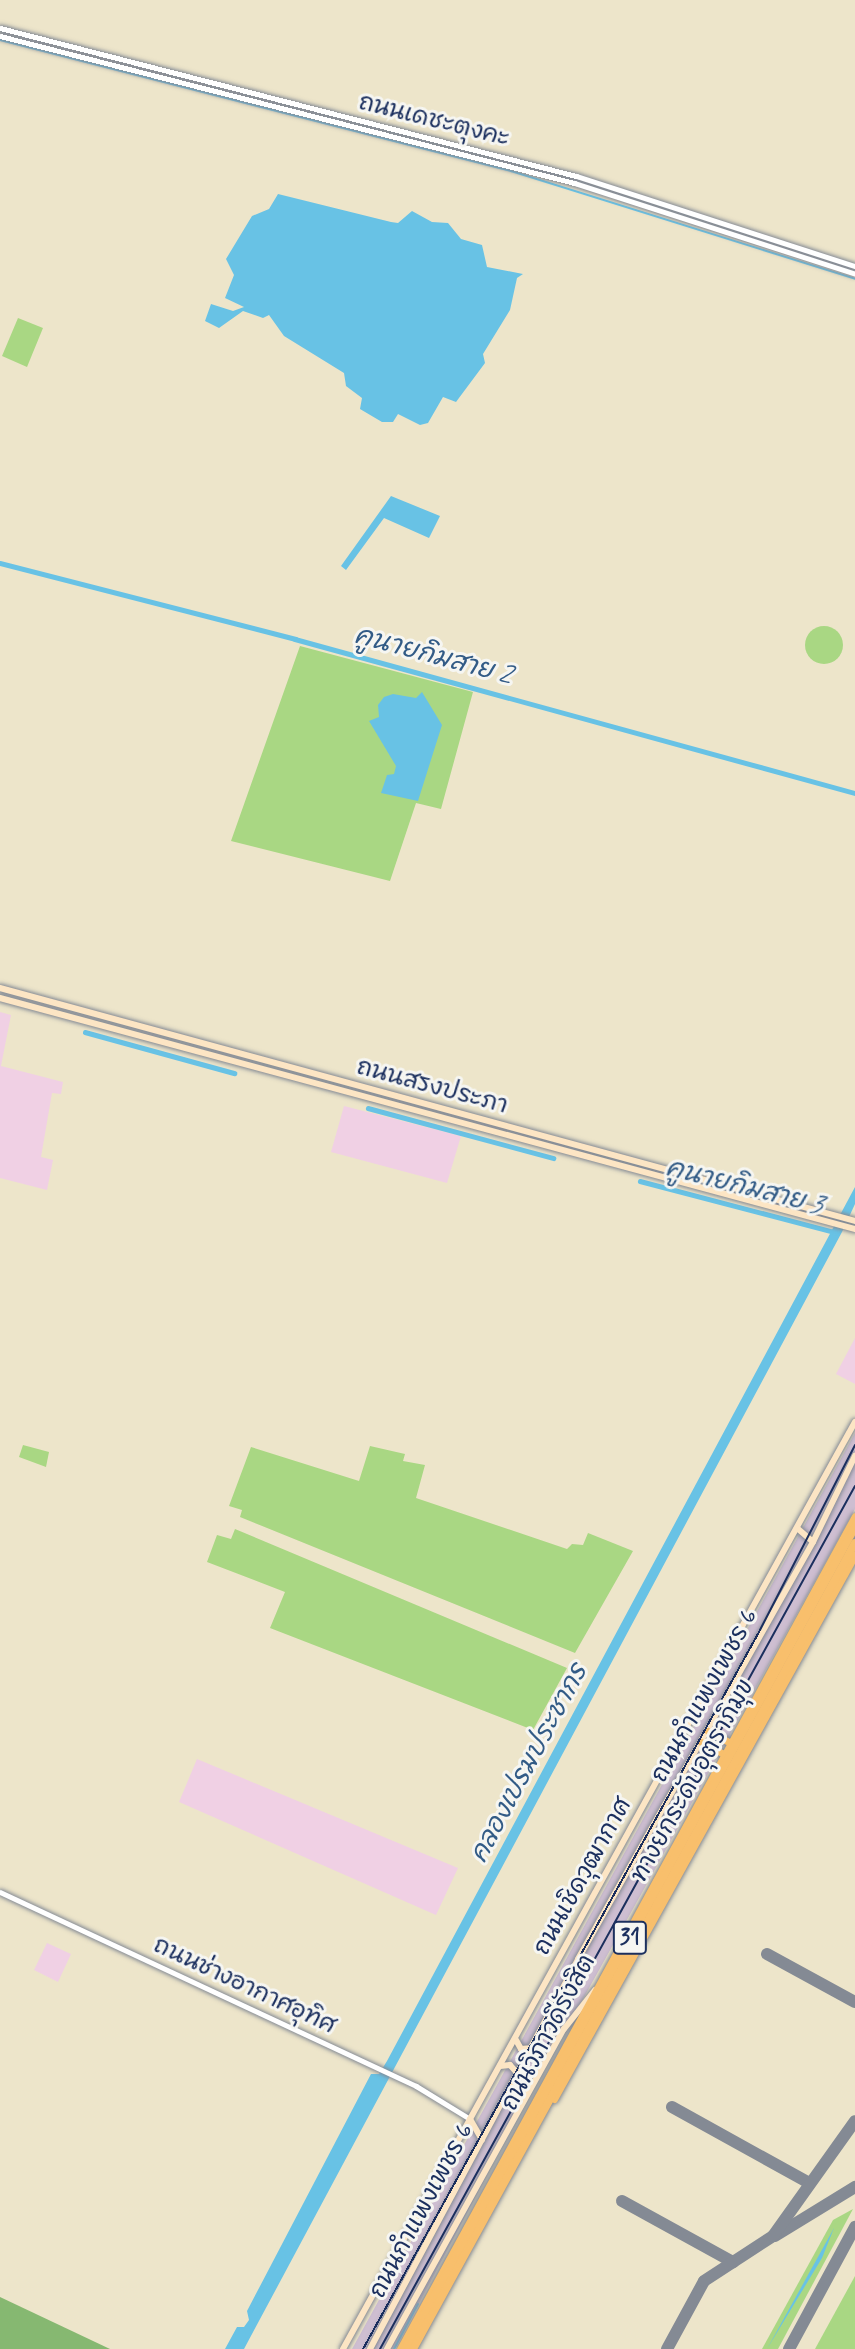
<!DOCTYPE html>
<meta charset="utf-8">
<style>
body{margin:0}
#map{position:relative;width:855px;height:2349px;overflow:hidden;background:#ede5ca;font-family:Mynerve,"Playpen Sans Thai",sans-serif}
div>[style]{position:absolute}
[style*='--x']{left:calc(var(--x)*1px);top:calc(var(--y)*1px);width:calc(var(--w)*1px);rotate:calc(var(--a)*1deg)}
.built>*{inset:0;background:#f0d0e4}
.industrial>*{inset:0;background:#cebed1}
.green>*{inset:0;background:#a9d783}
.round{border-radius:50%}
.forest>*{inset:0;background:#86b871}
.water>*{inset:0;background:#68c2e5}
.stream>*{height:2px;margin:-1px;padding:0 1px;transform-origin:1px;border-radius:1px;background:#68c2e5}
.canal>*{height:4.5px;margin:-2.25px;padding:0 2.25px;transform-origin:2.25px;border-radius:2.25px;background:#68c2e5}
.taxiway>*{height:12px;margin:-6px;padding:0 6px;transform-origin:6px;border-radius:6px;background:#848a94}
.roads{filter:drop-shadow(0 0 2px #848a94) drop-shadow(0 0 2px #848a94)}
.tertiary>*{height:5px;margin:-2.5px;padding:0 2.5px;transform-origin:2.5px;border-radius:2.5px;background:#fff}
.secondary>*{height:6px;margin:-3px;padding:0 3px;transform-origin:3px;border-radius:3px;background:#fce5c4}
.trunk>*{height:7px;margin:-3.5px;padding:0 3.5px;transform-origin:3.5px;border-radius:3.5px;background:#f8bf6c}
.motorway>*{height:8px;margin:-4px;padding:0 4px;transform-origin:4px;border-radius:4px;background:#f8bf6c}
.rail>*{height:2px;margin:-1px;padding:0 1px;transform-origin:1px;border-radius:1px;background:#1b2f5e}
span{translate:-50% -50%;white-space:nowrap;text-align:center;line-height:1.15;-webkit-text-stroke:6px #f6f6f2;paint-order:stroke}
.shield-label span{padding:2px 5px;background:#f6f6f2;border:2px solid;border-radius:5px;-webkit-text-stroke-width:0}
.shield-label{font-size:23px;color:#1b2f5e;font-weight:700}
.street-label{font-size:24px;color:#1b2f5e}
.water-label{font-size:26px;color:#325b86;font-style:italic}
</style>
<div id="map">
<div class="built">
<i style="clip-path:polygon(0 1012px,11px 1015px,1px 1066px,63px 1082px,61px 1094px,52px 1093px,41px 1157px,53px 1160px,47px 1190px,0 1178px)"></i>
<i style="clip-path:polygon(344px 1106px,461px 1136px,447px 1183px,331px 1152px)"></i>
<i style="clip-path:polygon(855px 1338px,855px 1384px,836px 1374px)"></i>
<i style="clip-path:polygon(197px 1759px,458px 1868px,436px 1915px,179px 1802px)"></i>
<i style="clip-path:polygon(47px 1943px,71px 1954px,58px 1982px,34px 1970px)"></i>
</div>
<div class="industrial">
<i style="clip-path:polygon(855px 1433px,855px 1509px,518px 2116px,395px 2349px,352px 2349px)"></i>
</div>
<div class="green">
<i style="clip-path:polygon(18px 318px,43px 328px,27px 367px,2px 356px)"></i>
<i class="round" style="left:805px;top:626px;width:38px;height:38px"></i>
<i style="clip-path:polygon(300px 646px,473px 692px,441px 809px,416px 803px,390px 881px,231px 841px)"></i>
<i style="clip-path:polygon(23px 1445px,49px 1452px,46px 1467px,19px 1457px)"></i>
<i style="clip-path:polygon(370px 1446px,405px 1454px,403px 1461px,425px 1465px,416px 1498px,567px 1549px,572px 1544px,583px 1545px,588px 1533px,633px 1551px,575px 1653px,240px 1517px,242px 1510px,229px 1506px,251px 1447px,359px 1481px)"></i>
<i style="clip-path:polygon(235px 1529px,567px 1668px,533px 1730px,270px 1628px,285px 1592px,207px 1562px,217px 1535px,231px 1539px)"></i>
<i style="clip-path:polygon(853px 2209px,778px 2349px,762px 2349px,833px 2220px)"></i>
<i style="clip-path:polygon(855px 2276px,855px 2349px,815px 2349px)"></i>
</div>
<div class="forest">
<i style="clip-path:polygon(0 2297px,110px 2349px,0 2349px)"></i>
</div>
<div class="water">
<i style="clip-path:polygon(278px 194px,391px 222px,398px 223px,412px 211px,432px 222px,448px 223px,461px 239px,482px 245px,487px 267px,523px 274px,517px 278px,510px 310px,483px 354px,485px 363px,456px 402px,443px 397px,428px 423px,420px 425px,398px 414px,393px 422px,382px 422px,360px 409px,362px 398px,346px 386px,344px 373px,284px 336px,269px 315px,263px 318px,243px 311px,219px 328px,205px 321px,211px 304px,233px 311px,244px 307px,225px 298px,234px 275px,226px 259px,252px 216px,269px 209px)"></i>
<i style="clip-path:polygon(391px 496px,440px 516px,429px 538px,384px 518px,346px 570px,341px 566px)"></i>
<i style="clip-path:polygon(422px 692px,442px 725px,418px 801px,381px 793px,387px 775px,394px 774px,396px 766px,369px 721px,379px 717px,378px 705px,384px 697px,393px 694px,416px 698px)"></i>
<i style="clip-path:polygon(855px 1187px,855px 1204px,842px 1232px,244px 2349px,225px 2349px,237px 2327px,244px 2327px,249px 2320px,247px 2311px,371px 2074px,379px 2074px,387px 2061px)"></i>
<i style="clip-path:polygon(834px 2228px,822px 2258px,767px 2349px)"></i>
</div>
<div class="stream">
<i style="--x:0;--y:40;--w:528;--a:14.38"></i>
<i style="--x:511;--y:171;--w:361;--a:17.4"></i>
<i style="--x:394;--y:2349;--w:51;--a:-61.9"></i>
</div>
<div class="canal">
<i style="--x:0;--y:563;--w:305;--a:14.4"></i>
<i style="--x:295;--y:639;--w:581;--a:15.38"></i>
<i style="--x:85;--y:1032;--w:155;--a:15.4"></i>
<i style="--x:368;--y:1108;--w:192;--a:15.1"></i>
<i style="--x:640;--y:1181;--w:202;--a:14.7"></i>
</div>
<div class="taxiway">
<i style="--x:767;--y:1954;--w:100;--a:28.6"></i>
<i style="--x:672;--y:2107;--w:157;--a:29"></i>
<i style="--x:622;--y:2201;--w:127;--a:28.8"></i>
<i style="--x:775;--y:2236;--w:94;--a:-31.5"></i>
<i style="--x:667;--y:2349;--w:77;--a:-61.4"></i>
<i style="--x:704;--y:2281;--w:82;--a:-33.1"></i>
<i style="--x:773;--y:2236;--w:141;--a:-54.5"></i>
<i style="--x:789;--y:2349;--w:139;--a:-61.6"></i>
</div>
<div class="roads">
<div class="tertiary">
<i style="--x:0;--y:28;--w:595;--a:14.41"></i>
<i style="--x:576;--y:176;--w:293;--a:17.9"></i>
<i style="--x:0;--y:36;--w:593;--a:14.36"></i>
<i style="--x:574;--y:183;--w:295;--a:17.9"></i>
<i style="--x:0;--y:1892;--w:459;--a:25"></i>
<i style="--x:416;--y:2086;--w:63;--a:31.4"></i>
</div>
<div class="secondary">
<i style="--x:0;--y:988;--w:886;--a:15.24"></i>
<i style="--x:0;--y:998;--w:886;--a:15.12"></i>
<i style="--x:797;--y:1528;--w:21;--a:41"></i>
<i style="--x:516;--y:2040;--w:10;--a:61"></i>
<i style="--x:521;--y:2049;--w:12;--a:-5"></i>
<i style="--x:500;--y:2066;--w:10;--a:-6"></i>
<i style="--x:510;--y:2065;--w:13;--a:48"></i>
<i style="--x:470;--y:2119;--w:24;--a:60"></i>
<i style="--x:343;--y:2349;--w:1059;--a:-61.09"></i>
<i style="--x:370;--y:2349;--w:442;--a:-61.9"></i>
<i style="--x:578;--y:1959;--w:479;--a:-60.6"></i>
<i style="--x:813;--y:1542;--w:96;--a:-64"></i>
<i style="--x:387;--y:2349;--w:366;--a:-61.1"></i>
<i style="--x:564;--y:2029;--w:50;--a:-51.5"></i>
</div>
<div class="trunk">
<i style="--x:708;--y:1731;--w:26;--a:28"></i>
<i style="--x:701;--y:1742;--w:27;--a:28"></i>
<i style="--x:554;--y:2099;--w:622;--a:-61.04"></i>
<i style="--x:400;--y:2349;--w:949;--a:-61.36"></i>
</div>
<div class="motorway">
<i style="--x:405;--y:2349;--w:937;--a:-61.3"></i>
<i style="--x:413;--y:2349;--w:919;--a:-61.26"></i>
</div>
</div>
<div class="rail">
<i style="--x:363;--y:2349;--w:821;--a:-61.09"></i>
<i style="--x:760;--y:1630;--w:208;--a:-62.8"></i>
<i style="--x:380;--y:2349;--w:985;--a:-61.17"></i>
</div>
<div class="shield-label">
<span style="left:630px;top:1938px">31</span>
</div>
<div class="street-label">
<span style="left:434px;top:121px;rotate:14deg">ถนนเดชะตุงคะ</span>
<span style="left:432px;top:1087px;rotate:15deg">ถนนสรงประภา</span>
<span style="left:705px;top:1696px;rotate:-61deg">ถนนกำแพงเพชร 6</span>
<span style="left:693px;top:1781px;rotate:-61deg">ทางยกระดับอุตราภิมุข</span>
<span style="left:583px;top:1877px;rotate:-61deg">ถนนเชิดวุฒากาศ</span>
<span style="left:244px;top:1986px;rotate:25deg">ถนนช่างอากาศอุทิศ</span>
<span style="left:549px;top:2033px;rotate:-62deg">ถนนวิภาวดีรังสิต</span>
<span style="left:422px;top:2211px;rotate:-62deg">ถนนกำแพงเพชร 6</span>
</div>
<div class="water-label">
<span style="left:433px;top:657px;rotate:15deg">คูนายกิมสาย 2</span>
<span style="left:744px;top:1188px;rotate:14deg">คูนายกิมสาย 3</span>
<span style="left:530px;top:1764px;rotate:-62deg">คลองเปรมประชากร</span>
</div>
</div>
